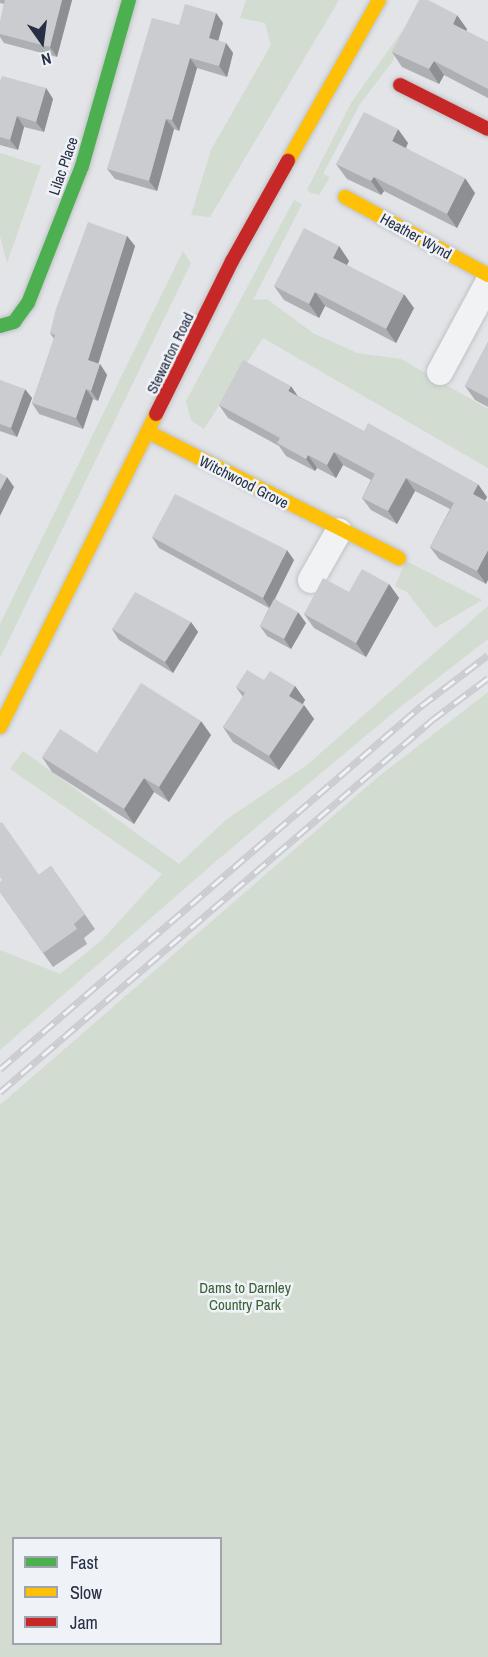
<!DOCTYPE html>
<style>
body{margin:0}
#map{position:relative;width:488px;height:1657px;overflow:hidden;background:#e2e4e7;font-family:"Archivo Narrow",sans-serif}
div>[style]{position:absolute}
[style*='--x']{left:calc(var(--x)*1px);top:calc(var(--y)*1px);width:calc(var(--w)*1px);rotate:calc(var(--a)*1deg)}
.green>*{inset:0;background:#d2dcd1}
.roads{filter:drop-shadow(0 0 2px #c0c2c5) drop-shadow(0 0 2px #c0c2c5)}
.street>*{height:26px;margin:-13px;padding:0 13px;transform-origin:13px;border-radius:13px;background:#f1f2f4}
.fast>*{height:14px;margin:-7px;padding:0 7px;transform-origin:7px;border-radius:7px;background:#4caf50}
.slow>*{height:14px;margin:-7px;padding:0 7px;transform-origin:7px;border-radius:7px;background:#ffc107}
.jam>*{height:14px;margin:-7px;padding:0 7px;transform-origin:7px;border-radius:7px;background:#c62828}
.rail>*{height:7px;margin-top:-3.5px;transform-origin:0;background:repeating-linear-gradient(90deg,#eff2f7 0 14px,#cacccf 0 28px);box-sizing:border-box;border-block:2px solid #cacccf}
.wall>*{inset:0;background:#aeafb3}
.shaded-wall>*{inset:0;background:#8d8f92}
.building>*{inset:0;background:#caccd0}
span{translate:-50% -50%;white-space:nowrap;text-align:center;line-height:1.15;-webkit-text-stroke:5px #eff2f7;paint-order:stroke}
.street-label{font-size:15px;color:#262f43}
.park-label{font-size:15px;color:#396032}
.legend{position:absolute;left:12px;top:1537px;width:210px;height:108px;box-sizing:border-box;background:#eff2f7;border:2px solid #9fa4af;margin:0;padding:8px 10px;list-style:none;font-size:18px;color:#262f43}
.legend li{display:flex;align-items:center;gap:12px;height:30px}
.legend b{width:30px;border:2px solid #9fa4af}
.north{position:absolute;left:12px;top:12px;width:60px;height:60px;-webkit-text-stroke:4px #eff2f7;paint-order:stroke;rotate:166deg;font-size:16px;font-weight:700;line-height:24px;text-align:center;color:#262f43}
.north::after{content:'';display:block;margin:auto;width:21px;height:27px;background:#262f43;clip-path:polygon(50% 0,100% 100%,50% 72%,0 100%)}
</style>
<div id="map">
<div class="green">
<i style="clip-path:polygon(246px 0,339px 0,210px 217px,191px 215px,211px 150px,271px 45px,265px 23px,240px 18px)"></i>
<i style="clip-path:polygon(424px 0,392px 62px,360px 104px,323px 174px,330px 177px,319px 195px,311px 193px,307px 190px,351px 103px)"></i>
<i style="clip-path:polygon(0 153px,41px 166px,7px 263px,0 236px)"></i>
<i style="clip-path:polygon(294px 200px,302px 204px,253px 300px,267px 299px,313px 333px,357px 353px,401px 359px,488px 409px,488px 468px,263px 338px,204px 429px,191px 420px,186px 401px)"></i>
<i style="clip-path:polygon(183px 251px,191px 263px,0 658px,0 624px)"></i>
<i style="clip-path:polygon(406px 561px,482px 600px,435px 628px,407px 592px,395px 586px)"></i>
<i style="clip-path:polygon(488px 606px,488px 639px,394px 712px,215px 862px,0 1050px,0 950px,60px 974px,102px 940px,162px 874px,10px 769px,23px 751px,179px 864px,227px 819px,307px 765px)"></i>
<i style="clip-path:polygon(evenodd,488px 692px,488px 1657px,0 1657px,0 1105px,378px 777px,488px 692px,14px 1538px,220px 1538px,220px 1644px,14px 1644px,14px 1538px)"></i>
</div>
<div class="roads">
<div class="street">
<i style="--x:440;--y:372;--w:101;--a:-61.7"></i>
<i style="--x:311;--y:580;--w:56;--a:-60.3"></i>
</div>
<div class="fast">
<i style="--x:0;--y:326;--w:15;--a:-16"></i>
<i style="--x:14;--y:322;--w:24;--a:-54"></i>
<i style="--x:28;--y:303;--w:147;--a:-68.5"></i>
<i style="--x:82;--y:166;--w:173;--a:-74.2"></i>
</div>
<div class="slow">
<i style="--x:288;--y:161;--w:185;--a:-60.5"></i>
<i style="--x:345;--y:197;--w:163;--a:28.6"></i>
<i style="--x:148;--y:432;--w:281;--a:26.7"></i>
<i style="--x:0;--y:727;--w:350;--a:-63.5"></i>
</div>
<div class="jam">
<i style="--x:400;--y:85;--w:98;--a:26.6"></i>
<i style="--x:156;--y:414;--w:171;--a:-63.6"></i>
<i style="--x:232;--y:261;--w:115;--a:-60.8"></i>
</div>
</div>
<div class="rail">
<i style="--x:0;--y:1069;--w:556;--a:-40.77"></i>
<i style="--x:421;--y:706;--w:84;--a:-37.3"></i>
<i style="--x:0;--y:1092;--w:570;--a:-40.73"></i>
<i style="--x:432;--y:720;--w:70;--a:-36.9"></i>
</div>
<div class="wall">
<i style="clip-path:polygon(0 0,72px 0,57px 57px,4px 43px,0 37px,0 34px,4px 4px,0 3px)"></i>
<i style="clip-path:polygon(216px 13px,223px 23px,218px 41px,226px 43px,233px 53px,227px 77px,197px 68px,179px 131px,174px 129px,157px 191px,115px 179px,107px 169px,179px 25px)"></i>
<i style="clip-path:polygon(467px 29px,466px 31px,488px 42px,488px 98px,444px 75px,439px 84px,402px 67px,392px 52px)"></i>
<i style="clip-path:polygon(0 81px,46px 88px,53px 99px,44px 132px,24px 127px,18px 150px,0 145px)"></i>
<i style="clip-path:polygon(408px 143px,406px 148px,475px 193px,457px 228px,384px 191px,381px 195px,347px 179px,336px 164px)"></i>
<i style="clip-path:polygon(127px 236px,135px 246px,98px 364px,100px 364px,107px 375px,98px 401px,93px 399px,83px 429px,39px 414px,32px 403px,54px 339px,50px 333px)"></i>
<i style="clip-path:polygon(339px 246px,349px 261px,347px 265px,414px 308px,396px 343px,325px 306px,319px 318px,284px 300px,274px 286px)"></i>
<i style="clip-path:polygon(488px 342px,488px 407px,475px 400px,465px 386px)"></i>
<i style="clip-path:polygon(0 380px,32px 398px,17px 437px,0 431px)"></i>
<i style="clip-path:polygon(298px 396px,487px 497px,485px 500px,486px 584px,439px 559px,430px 547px,450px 509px,415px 491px,397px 524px,371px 510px,362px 498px,371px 480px,343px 465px,336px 478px,317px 468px,315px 471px,286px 456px,279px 446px,228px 418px,219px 405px)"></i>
<i style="clip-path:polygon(152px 537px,294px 560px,275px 599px,306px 623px,291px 649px,267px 636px,260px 626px,269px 608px,159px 548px)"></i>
<i style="clip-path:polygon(389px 584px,399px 598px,366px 657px,314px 628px,304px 614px,349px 592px)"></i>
<i style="clip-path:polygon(191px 622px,198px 632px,173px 673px,119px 640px,112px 629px)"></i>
<i style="clip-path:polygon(264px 680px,295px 686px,305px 700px,303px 704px,314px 719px,279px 770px,233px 742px,223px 727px,243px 697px,236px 687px)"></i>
<i style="clip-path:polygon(211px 735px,169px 802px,154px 792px,134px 824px,52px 772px,42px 757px,97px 753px)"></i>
<i style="clip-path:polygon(51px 866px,95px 929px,84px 938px,87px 944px,53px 967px,0 892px,39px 875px)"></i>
</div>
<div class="shaded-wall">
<i style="clip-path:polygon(62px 0,72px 0,57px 57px,50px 47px)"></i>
<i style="clip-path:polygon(216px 13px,223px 23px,216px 49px,209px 38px)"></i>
<i style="clip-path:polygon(457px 15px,467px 29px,463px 39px,453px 24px)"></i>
<i style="clip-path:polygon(226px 43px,233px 53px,227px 77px,219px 66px)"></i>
<i style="clip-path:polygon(190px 58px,197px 68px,179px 131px,172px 120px)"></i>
<i style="clip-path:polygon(434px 61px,444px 75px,439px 84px,429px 69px)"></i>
<i style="clip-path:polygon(46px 88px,53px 99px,44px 132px,36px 122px)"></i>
<i style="clip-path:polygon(17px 116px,24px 127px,18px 150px,10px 140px)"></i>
<i style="clip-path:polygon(166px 119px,174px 129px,157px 191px,149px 181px)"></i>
<i style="clip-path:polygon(398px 129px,408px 143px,402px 155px,392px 141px)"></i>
<i style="clip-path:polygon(374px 177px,384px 191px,381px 195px,371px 181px)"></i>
<i style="clip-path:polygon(465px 178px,475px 193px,457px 228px,447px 214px)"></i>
<i style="clip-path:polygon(127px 236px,135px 246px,96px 371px,88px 360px)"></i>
<i style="clip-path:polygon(339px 246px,349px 261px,343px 272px,333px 258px)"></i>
<i style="clip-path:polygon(315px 292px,325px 306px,319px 318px,309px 304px)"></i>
<i style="clip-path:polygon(404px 294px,414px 308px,396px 343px,386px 329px)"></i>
<i style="clip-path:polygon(100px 364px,107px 375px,98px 401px,91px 391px)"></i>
<i style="clip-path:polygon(291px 386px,299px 398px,288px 391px)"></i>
<i style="clip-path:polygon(25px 389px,32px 398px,17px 437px,11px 428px)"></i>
<i style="clip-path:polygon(86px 389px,93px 399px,83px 429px,76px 418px)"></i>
<i style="clip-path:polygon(334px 452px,343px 465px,336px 478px,327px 465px)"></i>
<i style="clip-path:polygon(308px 455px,317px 468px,315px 471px,306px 459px)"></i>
<i style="clip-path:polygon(7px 477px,14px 487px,0 516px,0 490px)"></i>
<i style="clip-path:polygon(406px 478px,415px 491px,397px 524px,388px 511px)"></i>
<i style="clip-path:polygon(478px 484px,487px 497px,482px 506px,473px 494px)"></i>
<i style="clip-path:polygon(287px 550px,294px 560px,270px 608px,263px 598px)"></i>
<i style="clip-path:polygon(488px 550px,488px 580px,486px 584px,477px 571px)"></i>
<i style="clip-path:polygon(389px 584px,399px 598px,366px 657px,356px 643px)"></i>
<i style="clip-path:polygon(298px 612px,306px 623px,291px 649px,284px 639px)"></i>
<i style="clip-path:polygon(191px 622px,198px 632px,173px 673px,165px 662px)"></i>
<i style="clip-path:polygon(295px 686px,305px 700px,299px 710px,289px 696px)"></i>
<i style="clip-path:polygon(304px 705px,314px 719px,279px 770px,269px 756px)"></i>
<i style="clip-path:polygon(201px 721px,211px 735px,169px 802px,159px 787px)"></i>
<i style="clip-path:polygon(144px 778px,154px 792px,134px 824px,124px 809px)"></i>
</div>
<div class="building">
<i style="clip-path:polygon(5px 0,62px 0,50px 47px,0 34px,0 21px)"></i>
<i style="clip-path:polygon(419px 0,428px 0,457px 15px,453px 24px,488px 42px,488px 89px,434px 61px,429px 69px,392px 52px)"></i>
<i style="clip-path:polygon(185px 4px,216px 13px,209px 38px,226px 43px,219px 66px,190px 58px,172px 120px,166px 119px,149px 181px,107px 169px,152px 18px,179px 25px)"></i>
<i style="clip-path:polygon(2px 76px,46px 88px,36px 122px,17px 116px,10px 140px,0 137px,0 81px)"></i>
<i style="clip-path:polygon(364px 112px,398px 129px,392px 141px,465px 178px,447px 214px,374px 177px,371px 181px,336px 164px)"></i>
<i style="clip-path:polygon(88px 222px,127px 236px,88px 360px,100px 364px,91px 391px,86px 389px,76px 418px,32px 403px,55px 335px,50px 333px,56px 309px)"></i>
<i style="clip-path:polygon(304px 228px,339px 246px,333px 258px,404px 294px,386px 329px,315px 292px,309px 304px,274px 286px)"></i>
<i style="clip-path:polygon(488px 342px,488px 398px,465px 386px)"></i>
<i style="clip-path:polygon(243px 360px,291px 386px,288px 391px,364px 431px,368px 423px,478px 484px,473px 494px,488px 502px,488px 550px,477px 571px,430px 547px,454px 503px,406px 478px,388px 511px,362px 498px,375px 474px,334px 452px,327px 465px,308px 455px,306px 459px,277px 443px,280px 438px,219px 405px)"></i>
<i style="clip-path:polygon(0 380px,25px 389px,11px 428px,0 424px)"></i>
<i style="clip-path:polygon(0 473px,7px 477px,0 490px)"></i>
<i style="clip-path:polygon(175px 494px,287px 550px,263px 598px,152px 537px)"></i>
<i style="clip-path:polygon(362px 569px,389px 584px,356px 643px,304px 614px,323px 578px,349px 592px)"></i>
<i style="clip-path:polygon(135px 592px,191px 622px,165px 662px,112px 629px)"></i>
<i style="clip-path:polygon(274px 599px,298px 612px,284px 639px,260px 626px)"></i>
<i style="clip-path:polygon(247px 670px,264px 680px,270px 671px,295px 686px,289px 696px,304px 705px,269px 756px,223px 727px,245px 693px,236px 687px)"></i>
<i style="clip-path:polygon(141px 683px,201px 721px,159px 787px,144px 778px,124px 809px,42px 757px,60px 729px,97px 753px)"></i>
<i style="clip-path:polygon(2px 822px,39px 875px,51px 866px,85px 914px,74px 924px,77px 929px,43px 953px,0 892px,0 882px,2px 880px,0 877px,0 823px)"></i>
</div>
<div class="street-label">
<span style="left:63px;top:166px;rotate:-71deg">Lilac Place</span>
<span style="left:416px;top:236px;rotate:29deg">Heather Wynd</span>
<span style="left:170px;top:353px;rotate:-64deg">Stewarton Road</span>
<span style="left:244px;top:482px;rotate:27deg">Witchwood Grove</span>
</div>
<div class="park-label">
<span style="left:245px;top:1296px">Dams to Darnley<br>Country Park</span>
</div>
<ul class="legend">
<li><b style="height:8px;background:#4caf50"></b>Fast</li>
<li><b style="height:8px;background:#ffc107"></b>Slow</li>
<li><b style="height:8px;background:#c62828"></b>Jam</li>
</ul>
<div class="north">N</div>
</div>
